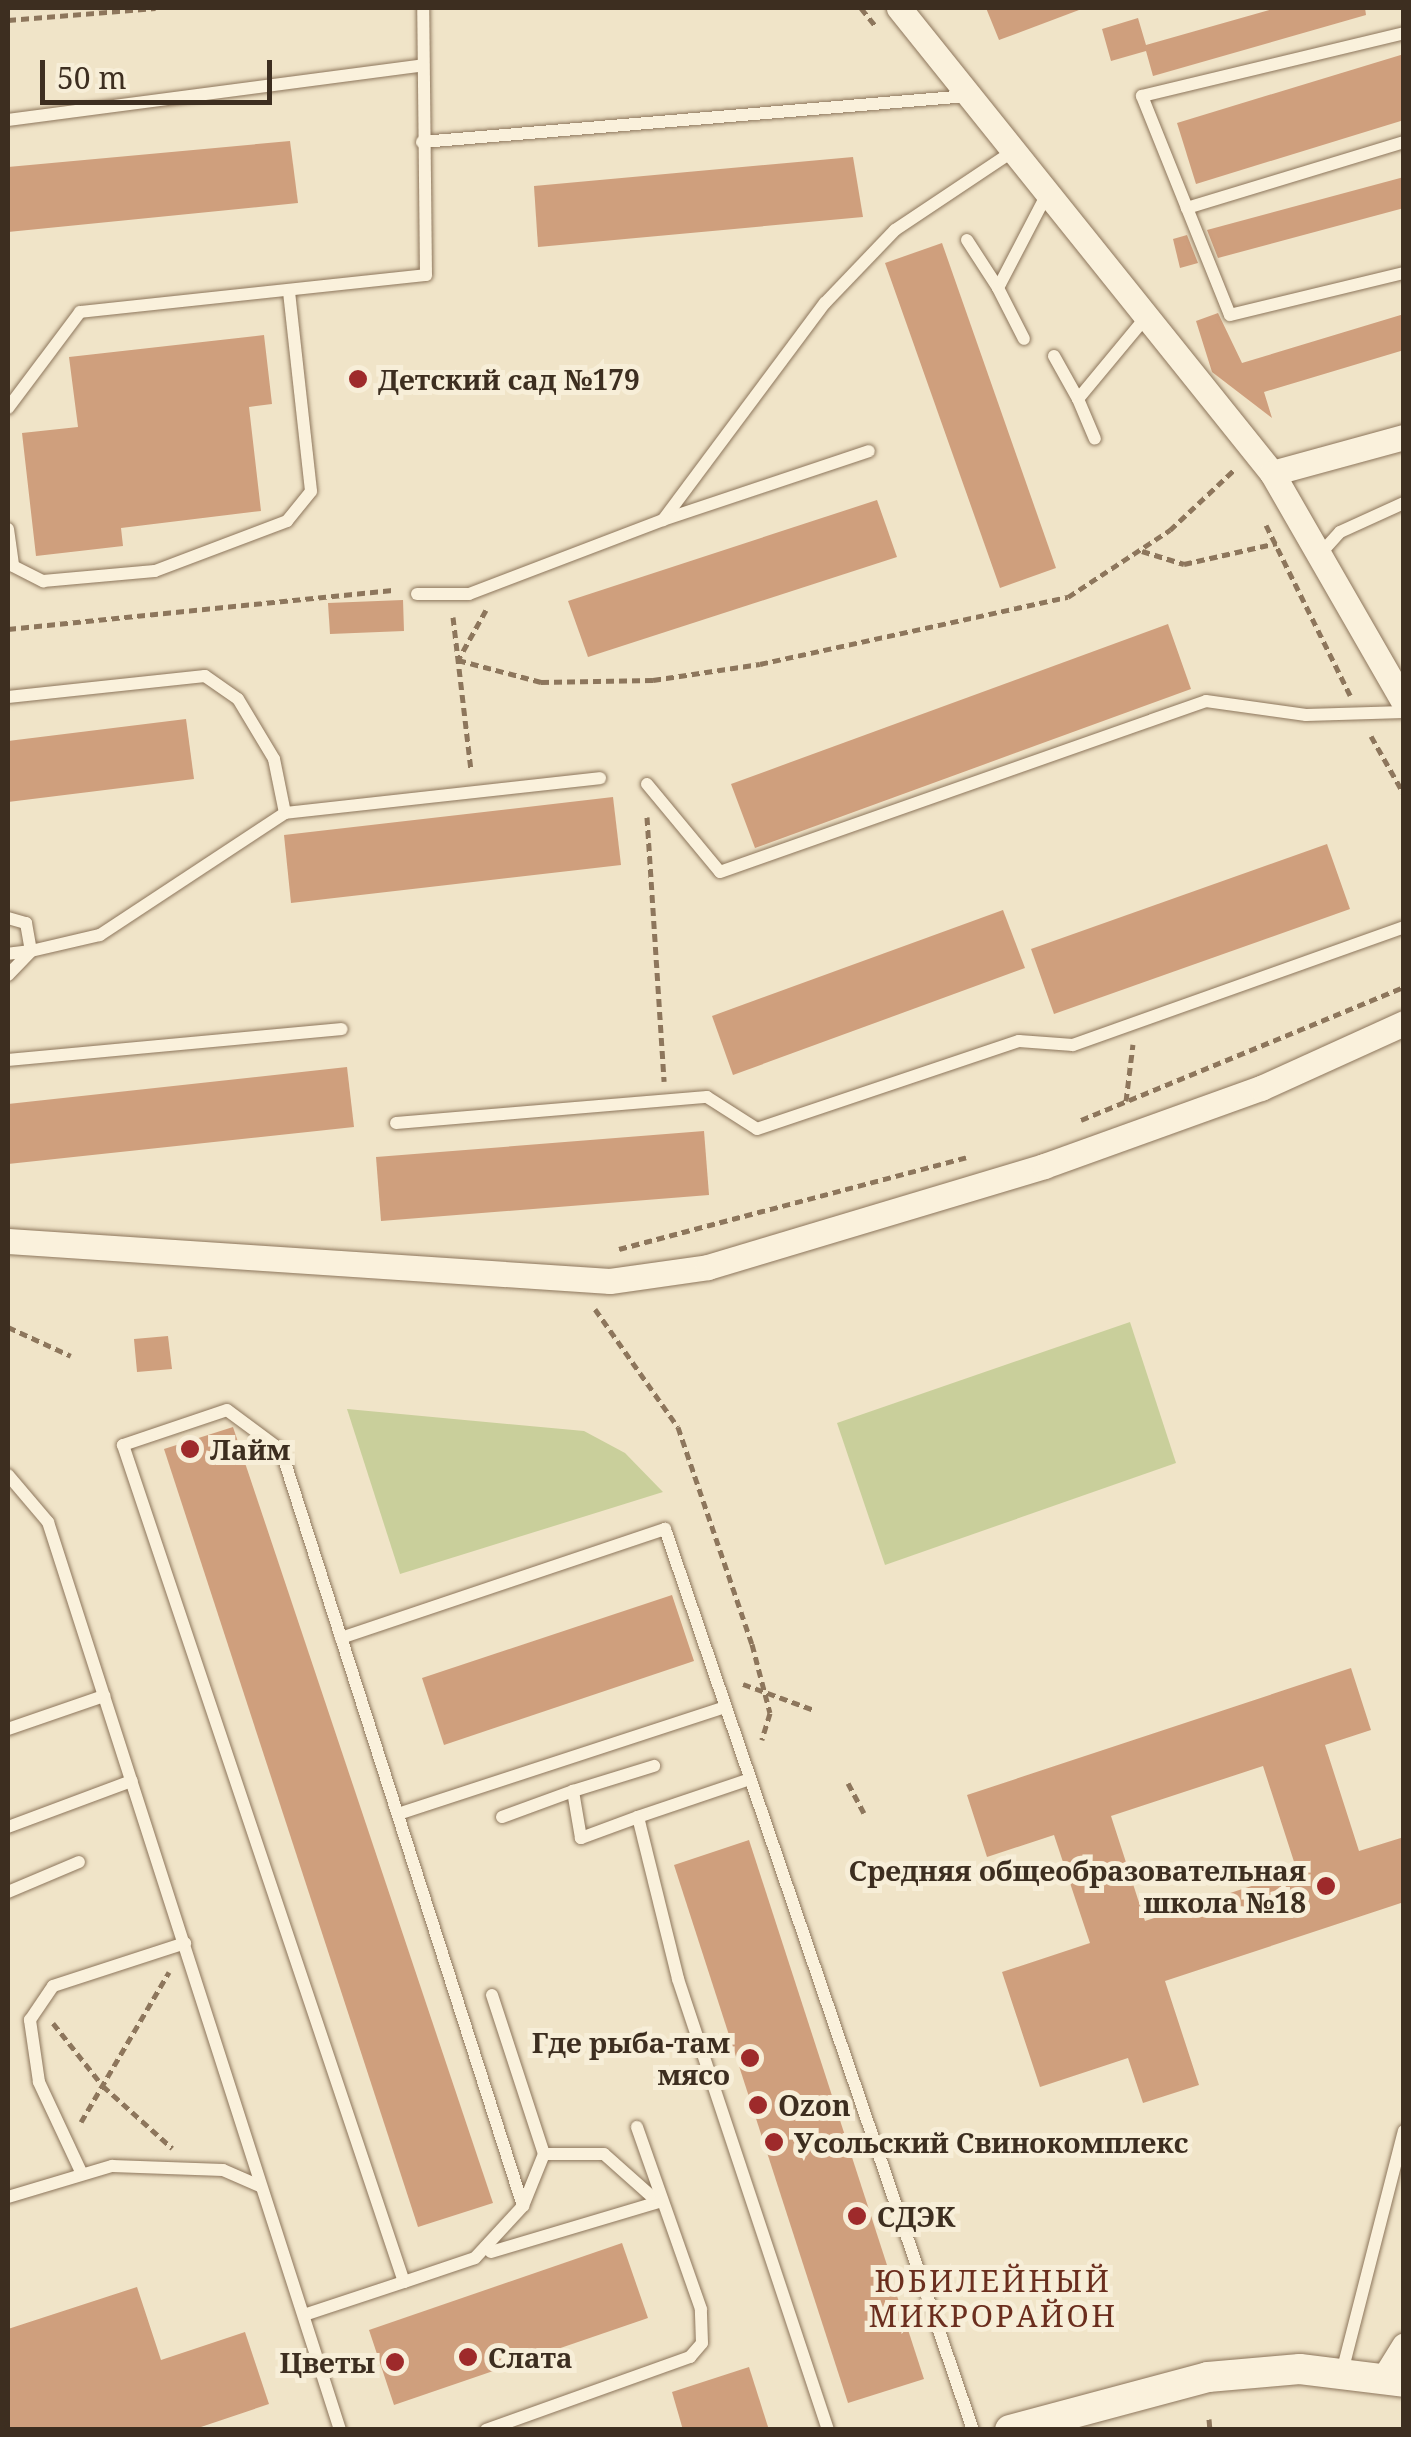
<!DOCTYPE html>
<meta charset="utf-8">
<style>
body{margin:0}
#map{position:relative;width:1411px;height:2437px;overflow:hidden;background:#f0e4c8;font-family:"Noto Serif",serif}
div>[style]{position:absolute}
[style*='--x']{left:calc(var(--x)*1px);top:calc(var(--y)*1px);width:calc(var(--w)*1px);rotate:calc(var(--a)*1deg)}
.green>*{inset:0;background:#c9cf9b}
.building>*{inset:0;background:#cf9f7d}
.path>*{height:5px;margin-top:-2.5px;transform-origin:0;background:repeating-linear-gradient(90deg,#8d765c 0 8px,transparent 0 13px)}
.roads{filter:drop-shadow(0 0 2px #8d765c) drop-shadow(0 0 2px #8d765c)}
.service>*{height:12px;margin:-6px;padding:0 6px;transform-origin:6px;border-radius:6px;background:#faf1dc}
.minor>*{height:25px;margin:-12.5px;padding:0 12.5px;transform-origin:12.5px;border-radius:12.5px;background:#faf1dc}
.tertiary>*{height:30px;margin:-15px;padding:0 15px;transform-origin:15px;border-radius:15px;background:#faf1dc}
.dots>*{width:28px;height:28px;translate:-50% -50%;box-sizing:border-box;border:5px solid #f7eed8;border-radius:50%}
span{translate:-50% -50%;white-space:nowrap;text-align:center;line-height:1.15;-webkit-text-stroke:10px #f7eed8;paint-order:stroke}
.poi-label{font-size:28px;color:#3d2e20;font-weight:700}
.left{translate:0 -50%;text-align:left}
.right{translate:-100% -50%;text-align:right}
.neighbourhood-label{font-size:30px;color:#6b2e1e;letter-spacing:2.5px}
.frame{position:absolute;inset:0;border:10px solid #3d2e20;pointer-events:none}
.scale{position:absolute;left:40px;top:60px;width:232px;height:45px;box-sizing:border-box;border:5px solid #3d2e20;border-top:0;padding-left:12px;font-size:30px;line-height:35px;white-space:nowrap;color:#3d2e20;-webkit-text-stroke:8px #f7eed8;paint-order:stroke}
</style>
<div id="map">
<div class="green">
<i style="clip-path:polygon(1130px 1322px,1176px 1463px,885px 1565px,837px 1423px)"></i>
<i style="clip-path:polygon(347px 1409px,584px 1431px,625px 1453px,663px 1492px,400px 1574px)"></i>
</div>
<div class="building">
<i style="clip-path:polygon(986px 8px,1079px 8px,1079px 10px,999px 40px)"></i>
<i style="clip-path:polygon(1276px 8px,1365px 8px,1366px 15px,1153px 76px,1146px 51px,1111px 61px,1102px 29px,1138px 18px,1146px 45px)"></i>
<i style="clip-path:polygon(1404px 54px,1404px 120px,1196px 184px,1177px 123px)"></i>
<i style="clip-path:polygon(290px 141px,298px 203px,8px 232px,8px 167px)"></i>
<i style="clip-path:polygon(853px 157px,863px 217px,538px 247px,534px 186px)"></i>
<i style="clip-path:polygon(1404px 177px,1404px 208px,1218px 258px,1207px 230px)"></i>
<i style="clip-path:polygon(1187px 235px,1198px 263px,1180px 268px,1173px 239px)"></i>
<i style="clip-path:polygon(942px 243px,1056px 568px,1000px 588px,885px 263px)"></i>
<i style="clip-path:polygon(1218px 313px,1242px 363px,1404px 314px,1404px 350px,1264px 392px,1272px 418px,1212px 372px,1196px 321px)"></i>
<i style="clip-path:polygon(264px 335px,272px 404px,249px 407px,261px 511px,121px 528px,123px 546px,36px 556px,22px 433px,78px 427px,69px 357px)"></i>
<i style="clip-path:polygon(877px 500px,897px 557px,588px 657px,568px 601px)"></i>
<i style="clip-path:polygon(403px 600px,404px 631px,330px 634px,328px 603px)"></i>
<i style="clip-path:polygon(1168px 624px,1191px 689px,755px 848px,731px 784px)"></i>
<i style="clip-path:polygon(186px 719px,194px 779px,8px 802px,8px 741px)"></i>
<i style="clip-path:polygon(613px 797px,621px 865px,291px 903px,284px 835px)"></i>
<i style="clip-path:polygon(1327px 844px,1350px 909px,1054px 1014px,1031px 949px)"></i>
<i style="clip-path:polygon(1003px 910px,1025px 968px,733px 1075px,712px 1016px)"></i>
<i style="clip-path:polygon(347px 1067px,354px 1127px,8px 1164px,8px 1104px)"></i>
<i style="clip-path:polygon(704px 1131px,709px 1195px,381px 1221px,376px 1157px)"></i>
<i style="clip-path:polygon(168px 1336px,172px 1369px,137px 1372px,134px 1339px)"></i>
<i style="clip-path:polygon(233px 1427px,493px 2203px,418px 2227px,164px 1449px)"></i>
<i style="clip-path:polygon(672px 1595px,694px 1661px,444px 1745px,422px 1678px)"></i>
<i style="clip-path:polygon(evenodd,1351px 1668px,1371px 1730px,1325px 1745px,1359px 1851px,1404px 1837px,1404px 1902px,1165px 1981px,1199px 2085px,1143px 2103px,1128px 2058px,1040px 2087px,1002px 1972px,1090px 1943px,1054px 1835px,987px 1857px,967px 1795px,1351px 1668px,1263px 1766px,1297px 1871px,1145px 1921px,1111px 1816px,1263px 1766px)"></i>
<i style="clip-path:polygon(749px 1840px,924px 2379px,848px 2403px,674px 1865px)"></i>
<i style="clip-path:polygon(622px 2243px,648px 2318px,394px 2405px,369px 2330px)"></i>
<i style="clip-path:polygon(137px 2287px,161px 2360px,245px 2332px,269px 2404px,192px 2430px,8px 2430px,8px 2329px)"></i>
<i style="clip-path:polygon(749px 2367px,769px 2430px,683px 2430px,672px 2392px)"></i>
</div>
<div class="path">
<i style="--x:861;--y:8;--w:22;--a:51"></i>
<i style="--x:8;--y:20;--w:148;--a:-4.6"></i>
<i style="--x:1266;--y:525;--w:190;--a:63.7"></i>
<i style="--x:1142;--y:551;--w:44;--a:17.2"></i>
<i style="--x:1184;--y:564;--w:95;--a:-12.7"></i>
<i style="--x:486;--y:610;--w:57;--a:119.2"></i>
<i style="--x:458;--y:660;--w:86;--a:14.8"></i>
<i style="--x:541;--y:682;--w:112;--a:-1"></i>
<i style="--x:653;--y:680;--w:108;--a:-8.5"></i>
<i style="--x:760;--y:664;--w:315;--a:-12.3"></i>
<i style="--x:1068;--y:597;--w:122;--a:-33.3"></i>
<i style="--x:1170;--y:530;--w:88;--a:-43.2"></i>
<i style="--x:453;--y:617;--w:154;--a:83.3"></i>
<i style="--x:8;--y:629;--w:389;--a:-5.8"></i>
<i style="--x:1371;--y:736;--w:67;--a:60.4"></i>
<i style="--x:647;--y:817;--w:265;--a:86.3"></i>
<i style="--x:1126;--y:1101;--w:57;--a:-83"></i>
<i style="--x:1081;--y:1120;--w:349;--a:-22.4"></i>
<i style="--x:619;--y:1249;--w:359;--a:-14.8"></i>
<i style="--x:595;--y:1309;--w:144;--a:54.9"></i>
<i style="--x:678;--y:1427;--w:229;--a:71.2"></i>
<i style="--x:752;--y:1644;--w:71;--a:75.4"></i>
<i style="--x:770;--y:1713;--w:28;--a:107"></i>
<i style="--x:8;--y:1327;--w:69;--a:24.7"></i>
<i style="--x:743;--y:1684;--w:76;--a:20.1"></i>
<i style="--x:848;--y:1783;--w:34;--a:62"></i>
<i style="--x:53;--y:2023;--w:80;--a:51.6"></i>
<i style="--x:103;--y:2086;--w:93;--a:41.9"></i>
<i style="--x:81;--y:2122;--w:174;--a:-59.6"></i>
<i style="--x:1209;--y:2419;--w:11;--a:85"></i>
</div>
<div class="roads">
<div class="service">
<i style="--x:8;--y:120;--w:415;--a:-7.5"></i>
<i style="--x:422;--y:142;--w:548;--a:-4.82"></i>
<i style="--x:1404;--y:142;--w:227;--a:163.1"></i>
<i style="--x:1187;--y:208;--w:115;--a:68.1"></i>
<i style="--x:1230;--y:315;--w:179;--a:-13.6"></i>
<i style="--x:1187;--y:208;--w:121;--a:-111.9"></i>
<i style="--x:1142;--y:96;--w:269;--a:-13.5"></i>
<i style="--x:967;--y:240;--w:57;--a:57.1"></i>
<i style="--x:998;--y:288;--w:106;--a:-62.5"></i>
<i style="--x:998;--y:288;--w:57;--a:63"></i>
<i style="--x:1054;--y:356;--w:49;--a:60.8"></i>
<i style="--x:1078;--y:399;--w:108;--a:-50.3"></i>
<i style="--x:1078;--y:399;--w:43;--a:67"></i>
<i style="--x:8;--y:408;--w:120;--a:-53.1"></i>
<i style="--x:80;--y:312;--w:348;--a:-6.1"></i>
<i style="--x:426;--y:275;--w:267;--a:-90.6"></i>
<i style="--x:663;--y:520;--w:217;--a:-18.5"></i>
<i style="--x:8;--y:529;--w:37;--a:82"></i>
<i style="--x:13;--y:566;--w:34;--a:27"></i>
<i style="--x:43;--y:581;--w:112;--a:-5.1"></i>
<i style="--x:155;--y:571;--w:141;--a:-20.7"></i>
<i style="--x:287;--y:521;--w:38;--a:-51"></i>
<i style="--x:311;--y:491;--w:201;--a:-96.3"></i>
<i style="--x:1321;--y:553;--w:28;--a:-48"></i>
<i style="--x:1340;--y:532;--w:70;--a:-24.4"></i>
<i style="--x:417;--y:594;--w:52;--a:0"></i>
<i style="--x:469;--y:594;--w:208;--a:-20.9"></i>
<i style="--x:663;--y:520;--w:271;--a:-53.3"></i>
<i style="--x:825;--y:303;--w:101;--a:-46.2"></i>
<i style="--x:895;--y:230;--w:144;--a:-33.7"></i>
<i style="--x:8;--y:697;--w:198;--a:-6.1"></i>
<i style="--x:205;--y:676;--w:40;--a:34.9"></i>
<i style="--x:238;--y:699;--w:70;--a:59"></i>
<i style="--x:274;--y:759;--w:55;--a:78.5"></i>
<i style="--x:647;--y:784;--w:114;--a:50.3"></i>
<i style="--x:720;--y:872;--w:515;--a:-19.38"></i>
<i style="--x:1206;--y:701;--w:101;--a:8"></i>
<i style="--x:1306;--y:715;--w:98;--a:-1.8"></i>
<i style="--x:8;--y:918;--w:19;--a:16"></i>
<i style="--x:26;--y:923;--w:28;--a:80"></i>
<i style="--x:31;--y:951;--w:23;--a:173"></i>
<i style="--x:8;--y:975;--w:33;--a:-46"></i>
<i style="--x:31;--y:951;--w:71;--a:-13.1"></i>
<i style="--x:100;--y:935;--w:222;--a:-33.4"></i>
<i style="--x:285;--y:813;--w:317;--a:-6.3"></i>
<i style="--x:8;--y:1060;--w:335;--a:-5.3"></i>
<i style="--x:396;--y:1123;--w:312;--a:-4.8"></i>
<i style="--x:707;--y:1097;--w:59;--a:32.6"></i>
<i style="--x:757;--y:1129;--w:276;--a:-18.6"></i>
<i style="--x:1019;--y:1041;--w:54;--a:4.2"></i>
<i style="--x:1073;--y:1045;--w:351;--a:-19.6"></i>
<i style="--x:8;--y:1475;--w:62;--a:49.6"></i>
<i style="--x:48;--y:1522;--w:954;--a:72.17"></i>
<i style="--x:341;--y:1638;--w:342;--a:-18.6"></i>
<i style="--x:665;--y:1529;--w:952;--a:71.13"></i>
<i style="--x:8;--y:1729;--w:102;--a:-19"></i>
<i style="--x:750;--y:1779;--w:118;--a:161.3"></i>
<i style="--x:638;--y:1817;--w:167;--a:76.1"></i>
<i style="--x:678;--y:1979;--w:475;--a:71.6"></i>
<i style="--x:398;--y:1814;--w:344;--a:-18.1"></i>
<i style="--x:502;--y:1817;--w:76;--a:-20.1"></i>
<i style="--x:638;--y:1817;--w:61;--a:159.8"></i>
<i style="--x:581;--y:1838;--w:48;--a:-99.7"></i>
<i style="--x:573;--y:1791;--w:85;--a:-17.2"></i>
<i style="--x:8;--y:1827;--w:132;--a:-20.4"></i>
<i style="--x:8;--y:1892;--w:77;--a:-22.9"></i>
<i style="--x:492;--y:1995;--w:167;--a:71.9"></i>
<i style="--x:544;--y:2154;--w:60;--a:0"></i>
<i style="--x:604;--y:2154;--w:71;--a:41.6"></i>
<i style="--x:82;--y:2174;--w:102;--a:-115.1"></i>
<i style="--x:39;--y:2082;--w:63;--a:-98.3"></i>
<i style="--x:30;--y:2020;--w:41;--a:-55.9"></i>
<i style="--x:53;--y:1986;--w:139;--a:-18"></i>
<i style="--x:8;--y:2197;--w:109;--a:-16.6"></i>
<i style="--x:112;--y:2166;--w:111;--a:2.1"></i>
<i style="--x:223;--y:2170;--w:40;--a:23.4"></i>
<i style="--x:523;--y:2206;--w:56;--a:-68"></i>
<i style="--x:491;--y:2252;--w:175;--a:-16.6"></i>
<i style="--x:304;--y:2315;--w:105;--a:-18.3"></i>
<i style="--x:404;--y:2282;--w:75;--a:-18.7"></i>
<i style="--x:475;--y:2258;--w:71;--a:-47.3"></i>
<i style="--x:523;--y:2206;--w:794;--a:-107.75"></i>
<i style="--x:281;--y:1450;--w:67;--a:-143.5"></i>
<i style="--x:227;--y:1410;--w:110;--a:161.4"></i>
<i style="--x:123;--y:1445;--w:883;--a:71.44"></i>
<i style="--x:1342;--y:2372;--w:249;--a:-75.6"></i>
<i style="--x:486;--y:2430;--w:217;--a:-19.7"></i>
<i style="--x:690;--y:2357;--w:18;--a:-49"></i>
<i style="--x:702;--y:2343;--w:34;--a:-92"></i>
<i style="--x:701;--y:2309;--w:193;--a:-109.4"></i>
</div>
<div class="minor">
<i style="--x:899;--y:8;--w:596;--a:51.27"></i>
<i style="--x:1272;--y:473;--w:265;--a:60.1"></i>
<i style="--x:1272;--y:473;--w:137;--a:-15.3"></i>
<i style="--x:8;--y:1241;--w:603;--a:3.8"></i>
<i style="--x:610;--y:1281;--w:99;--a:-8.1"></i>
<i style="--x:708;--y:1267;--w:351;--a:-16.7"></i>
<i style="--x:1044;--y:1166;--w:231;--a:-19.8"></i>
<i style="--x:1261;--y:1088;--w:157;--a:-24.4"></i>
<i style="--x:1385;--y:2376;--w:36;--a:-58"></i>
</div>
<div class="tertiary">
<i style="--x:1010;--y:2430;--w:205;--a:-15"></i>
<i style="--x:1208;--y:2377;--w:92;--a:-5"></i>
<i style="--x:1300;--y:2369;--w:105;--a:7.1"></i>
</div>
</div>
<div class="dots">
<i style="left:358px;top:379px;background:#9e2a2b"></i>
<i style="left:190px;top:1449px;background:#9e2a2b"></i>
<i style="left:1326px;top:1886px;background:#9e2a2b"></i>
<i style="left:750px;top:2058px;background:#9e2a2b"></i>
<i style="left:758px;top:2105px;background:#9e2a2b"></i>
<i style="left:774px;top:2142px;background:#9e2a2b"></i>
<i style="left:857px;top:2216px;background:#9e2a2b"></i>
<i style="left:468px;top:2357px;background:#9e2a2b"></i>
<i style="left:395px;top:2362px;background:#9e2a2b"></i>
</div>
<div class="poi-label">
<span class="left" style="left:378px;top:379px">Детский сад №179</span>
<span class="left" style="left:210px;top:1449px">Лайм</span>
<span class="right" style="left:1306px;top:1886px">Средняя общеобразовательная<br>школа №18</span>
<span class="right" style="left:730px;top:2058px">Где рыба-там<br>мясо</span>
<span class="left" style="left:778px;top:2105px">Ozon</span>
<span class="left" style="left:794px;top:2142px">Усольский Свинокомплекс</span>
<span class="left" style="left:877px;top:2216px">СДЭК</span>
<span class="left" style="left:488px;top:2357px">Слата</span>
<span class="right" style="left:375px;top:2362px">Цветы</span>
</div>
<div class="neighbourhood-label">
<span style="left:993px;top:2298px">ЮБИЛЕЙНЫЙ<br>МИКРОРАЙОН</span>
</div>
<div class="frame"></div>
<div class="scale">50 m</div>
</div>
